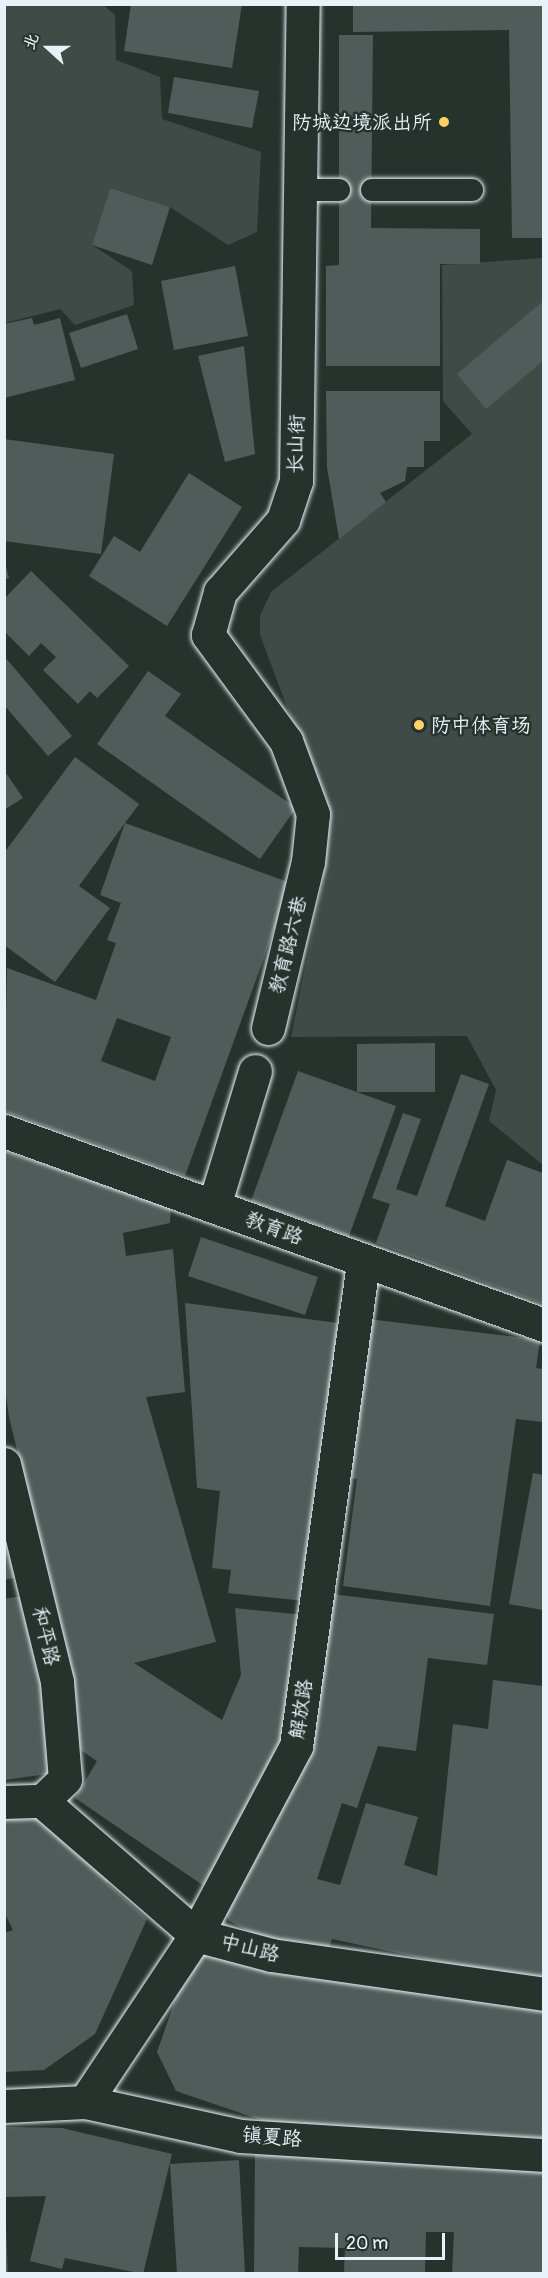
<!DOCTYPE html>
<meta charset="utf-8">
<style>
body{margin:0}
#map{position:relative;width:548px;height:2278px;overflow:hidden;background:#26332d;font-family:Pangolin,"LXGW WenKai TC",sans-serif}
div>[style]{position:absolute}
[style*='--x']{left:calc(var(--x)*1px);top:calc(var(--y)*1px);width:calc(var(--w)*1px);rotate:calc(var(--a)*1deg)}
.green>*{inset:0;background:#3e4b47}
.building>*{inset:0;background:#505c59}
.roads{filter:drop-shadow(0 0 2px #e8f1f8) drop-shadow(0 0 2px #e8f1f8)}
.service>*{height:22px;margin:-11px;padding:0 11px;transform-origin:11px;border-radius:11px;background:#26332d}
.minor>*{height:33px;margin:-16.5px;padding:0 16.5px;transform-origin:16.5px;border-radius:16.5px;background:#26332d}
.dots>*{width:16px;height:16px;translate:-50% -50%;box-sizing:border-box;border:3px solid #26332d;border-radius:50%}
span{translate:-50% -50%;white-space:nowrap;text-align:center;line-height:1.15;-webkit-text-stroke:5px #26332d;paint-order:stroke}
.poi-label{font-size:20px;color:#e8f1f8}
.right{translate:-100% -50%;text-align:right}
.left{translate:0 -50%;text-align:left}
.street-label{font-size:20px;color:#e8f1f8}
.frame{position:absolute;inset:0;border:6px solid #e8f1f8;pointer-events:none}
.north{position:absolute;left:18px;top:18px;width:60px;height:60px;-webkit-text-stroke:4px #26332d;paint-order:stroke;rotate:291deg;font-size:16px;font-weight:700;line-height:24px;text-align:center;color:#e8f1f8}
.north::after{content:'';display:block;margin:auto;width:21px;height:27px;background:#e8f1f8;clip-path:polygon(50% 0,100% 100%,50% 72%,0 100%)}
.scale{position:absolute;left:335px;top:2233px;width:110px;height:27px;box-sizing:border-box;border:3px solid #e8f1f8;border-top:0;padding-left:8px;font-size:18px;line-height:21px;white-space:nowrap;color:#e8f1f8;-webkit-text-stroke:4px #26332d;paint-order:stroke}
</style>
<div id="map">
<div class="green">
<i style="clip-path:polygon(4px 5px,103px 5px,115px 15px,116px 60px,160px 77px,162px 119px,261px 152px,257px 232px,228px 245px,170px 207px,110px 188px,92px 245px,132px 271px,134px 305px,75px 325px,60px 309px,5px 323px)"></i>
<i style="clip-path:polygon(543px 258px,543px 1165px,489px 1121px,496px 1090px,467px 1036px,291px 1037px,323px 881px,328px 816px,260px 635px,260px 616px,271px 592px,472px 434px,443px 401px,442px 265px)"></i>
</div>
<div class="building">
<i style="clip-path:polygon(131px 4px,242px 4px,232px 68px,124px 51px)"></i>
<i style="clip-path:polygon(353px 4px,543px 4px,543px 238px,512px 238px,509px 30px,353px 32px)"></i>
<i style="clip-path:polygon(339px 35px,373px 35px,371px 228px,480px 229px,480px 264px,440px 264px,440px 366px,326px 366px,326px 266px,339px 265px)"></i>
<i style="clip-path:polygon(174px 77px,259px 91px,252px 128px,168px 113px)"></i>
<i style="clip-path:polygon(110px 188px,170px 207px,152px 265px,92px 245px)"></i>
<i style="clip-path:polygon(235px 266px,248px 336px,174px 350px,161px 281px)"></i>
<i style="clip-path:polygon(543px 301px,543px 361px,486px 409px,457px 374px)"></i>
<i style="clip-path:polygon(127px 314px,138px 349px,81px 368px,69px 333px)"></i>
<i style="clip-path:polygon(32px 318px,34px 325px,60px 318px,75px 380px,4px 398px,4px 324px)"></i>
<i style="clip-path:polygon(244px 346px,255px 454px,225px 462px,198px 356px)"></i>
<i style="clip-path:polygon(326px 391px,440px 391px,440px 441px,424px 441px,424px 467px,407px 467px,405px 481px,380px 493px,386px 502px,339px 539px,327px 467px)"></i>
<i style="clip-path:polygon(4px 439px,114px 454px,101px 554px,4px 541px)"></i>
<i style="clip-path:polygon(189px 473px,242px 507px,167px 626px,89px 576px,114px 536px,140px 552px)"></i>
<i style="clip-path:polygon(4px 559px,9px 578px,4px 580px)"></i>
<i style="clip-path:polygon(31px 571px,129px 666px,97px 698px,90px 691px,78px 704px,43px 670px,56px 657px,41px 643px,29px 656px,5px 632px,4px 599px)"></i>
<i style="clip-path:polygon(4px 656px,72px 736px,48px 756px,4px 705px)"></i>
<i style="clip-path:polygon(148px 671px,181px 694px,165px 716px,296px 808px,260px 859px,97px 744px)"></i>
<i style="clip-path:polygon(evenodd,75px 757px,139px 804px,125px 823px,291px 883px,185px 1176px,4px 1111px,7px 968px,96px 1000px,116px 943px,107px 940px,121px 903px,100px 895px,125px 823px,79px 886px,110px 908px,55px 982px,4px 945px,4px 853px,75px 757px,117px 1018px,171px 1037px,155px 1081px,101px 1061px,117px 1018px)"></i>
<i style="clip-path:polygon(4px 770px,23px 798px,4px 810px)"></i>
<i style="clip-path:polygon(435px 1043px,435px 1092px,357px 1092px,357px 1044px)"></i>
<i style="clip-path:polygon(298px 1071px,396px 1106px,349px 1236px,251px 1201px)"></i>
<i style="clip-path:polygon(461px 1074px,489px 1084px,445px 1206px,485px 1221px,507px 1160px,543px 1173px,543px 1304px,376px 1243px,390px 1204px,372px 1198px,403px 1113px,421px 1119px,396px 1189px,417px 1196px)"></i>
<i style="clip-path:polygon(4px 1151px,171px 1206px,170px 1223px,123px 1233px,126px 1256px,173px 1249px,185px 1392px,146px 1397px,216px 1642px,134px 1663px,222px 1720px,241px 1675px,235px 1608px,304px 1615px,292px 1718px,270px 1772px,204px 1886px,75px 1798px,97px 1761px,76px 1747px,41px 1549px,9px 1417px,4px 1382px)"></i>
<i style="clip-path:polygon(201px 1237px,318px 1277px,305px 1315px,188px 1276px)"></i>
<i style="clip-path:polygon(185px 1303px,338px 1323px,305px 1601px,228px 1593px,231px 1570px,212px 1568px,220px 1491px,197px 1488px)"></i>
<i style="clip-path:polygon(368px 1319px,540px 1340px,536px 1368px,543px 1369px,543px 1422px,516px 1419px,490px 1606px,343px 1586px,357px 1479px,348px 1478px)"></i>
<i style="clip-path:polygon(533px 1473px,543px 1475px,543px 1610px,509px 1604px)"></i>
<i style="clip-path:polygon(4px 1532px,17px 1577px,4px 1580px)"></i>
<i style="clip-path:polygon(332px 1594px,494px 1614px,487px 1665px,428px 1658px,416px 1751px,378px 1746px,357px 1808px,342px 1803px,317px 1879px,340px 1885px,366px 1803px,418px 1817px,404px 1865px,437px 1876px,453px 1724px,488px 1729px,493px 1680px,543px 1686px,543px 1984px,332px 1939px,327px 1954px,275px 1945px,229px 1921px,224px 1910px)"></i>
<i style="clip-path:polygon(29px 1595px,55px 1773px,4px 1780px,4px 1599px)"></i>
<i style="clip-path:polygon(4px 1813px,32px 1814px,115px 1877px,107px 1883px,147px 1919px,95px 2034px,44px 2070px,4px 2072px,4px 1933px,13px 1930px,4px 1912px)"></i>
<i style="clip-path:polygon(193px 1949px,302px 1977px,543px 2006px,543px 2145px,276px 2125px,176px 2091px,157px 2052px)"></i>
<i style="clip-path:polygon(4px 2127px,62px 2128px,172px 2154px,143px 2274px,65px 2258px,62px 2269px,30px 2261px,46px 2196px,4px 2197px)"></i>
<i style="clip-path:polygon(255px 2150px,456px 2154px,456px 2166px,543px 2172px,543px 2274px,452px 2274px,454px 2232px,426px 2232px,425px 2274px,344px 2273px,345px 2248px,299px 2247px,298px 2274px,254px 2274px)"></i>
<i style="clip-path:polygon(239px 2160px,245px 2274px,177px 2274px,170px 2164px)"></i>
<i style="clip-path:polygon(4px 2228px,6px 2228px,8px 2274px,4px 2274px)"></i>
</div>
<div class="roads">
<div class="service">
<i style="--x:300;--y:190;--w:39;--a:0"></i>
<i style="--x:372;--y:190;--w:100;--a:0"></i>
</div>
<div class="minor">
<i style="--x:268;--y:1028;--w:171;--a:-76.5"></i>
<i style="--x:308;--y:862;--w:48;--a:-84.1"></i>
<i style="--x:313;--y:814;--w:78;--a:-110.3"></i>
<i style="--x:286;--y:741;--w:132;--a:-126.3"></i>
<i style="--x:208;--y:635;--w:45;--a:-74.4"></i>
<i style="--x:220;--y:592;--w:96;--a:-48.8"></i>
<i style="--x:283;--y:520;--w:41;--a:-71.6"></i>
<i style="--x:296;--y:481;--w:477;--a:-89.2"></i>
<i style="--x:4;--y:1131;--w:574;--a:19.76"></i>
<i style="--x:214;--y:1206;--w:141;--a:-73.1"></i>
<i style="--x:4;--y:1464;--w:224;--a:76.3"></i>
<i style="--x:57;--y:1682;--w:97;--a:85.3"></i>
<i style="--x:65;--y:1779;--w:32;--a:136"></i>
<i style="--x:4;--y:1802;--w:38;--a:-2"></i>
<i style="--x:42;--y:1801;--w:204;--a:41"></i>
<i style="--x:196;--y:1935;--w:78;--a:14.9"></i>
<i style="--x:271;--y:1955;--w:276;--a:8.1"></i>
<i style="--x:85;--y:2102;--w:201;--a:-56.4"></i>
<i style="--x:196;--y:1935;--w:214;--a:-62.1"></i>
<i style="--x:296;--y:1746;--w:490;--a:-82.1"></i>
<i style="--x:4;--y:2106;--w:81;--a:-2.8"></i>
<i style="--x:85;--y:2102;--w:160;--a:12.3"></i>
<i style="--x:241;--y:2136;--w:304;--a:3.6"></i>
</div>
</div>
<div class="dots">
<i style="left:444px;top:122px;background:#ffd166"></i>
<i style="left:419px;top:725px;background:#ffd166"></i>
</div>
<div class="poi-label">
<span class="right" style="left:432px;top:122px">防城边境派出所</span>
<span class="left" style="left:431px;top:725px">防中体育场</span>
</div>
<div class="street-label">
<span style="left:296px;top:444px;rotate:-88deg">长山街</span>
<span style="left:288px;top:945px;rotate:-76deg">教育路六巷</span>
<span style="left:274px;top:1228px;rotate:20deg">教育路</span>
<span style="left:46px;top:1636px;rotate:77deg">和平路</span>
<span style="left:301px;top:1709px;rotate:-82deg">解放路</span>
<span style="left:250px;top:1948px;rotate:14deg">中山路</span>
<span style="left:272px;top:2137px;rotate:5deg">镇夏路</span>
</div>
<div class="frame"></div>
<div class="north">北</div>
<div class="scale">20 m</div>
</div>
